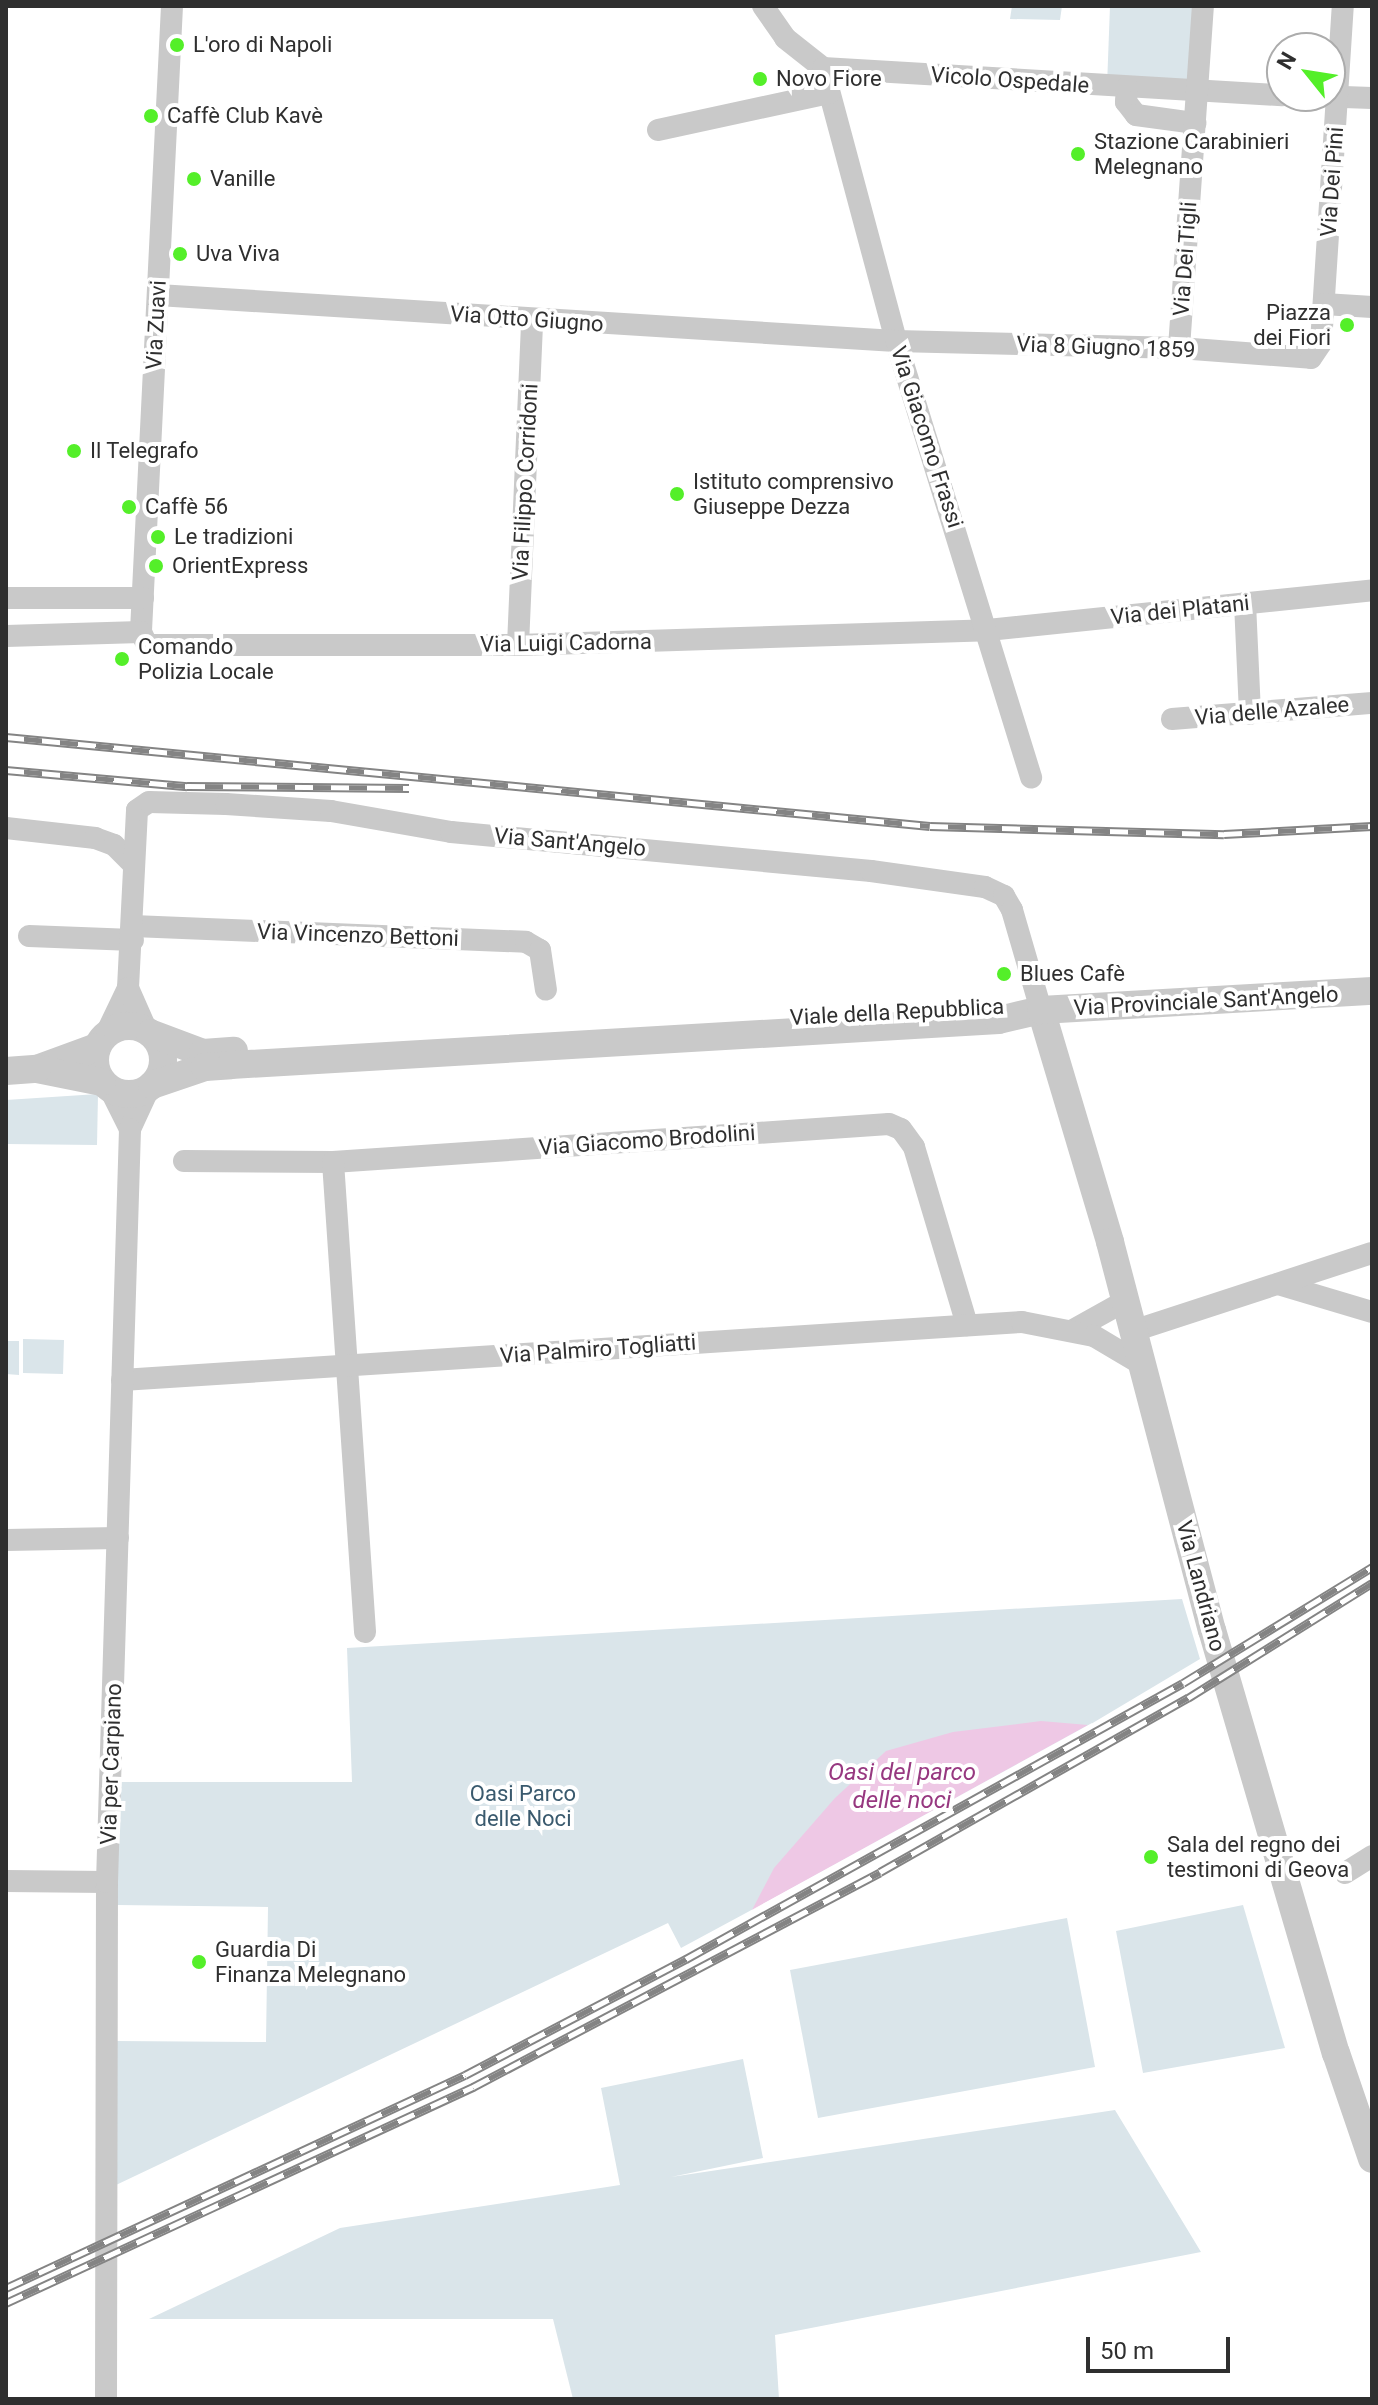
<!DOCTYPE html>
<meta charset="utf-8">
<style>
body{margin:0}
#map{position:relative;width:1378px;height:2405px;overflow:hidden;background:#fff;font-family:Roboto,sans-serif}
div>[style]{position:absolute}
[style*='--x']{left:calc(var(--x)*1px);top:calc(var(--y)*1px);width:calc(var(--w)*1px);rotate:calc(var(--a)*1deg)}
.green>*{inset:0;background:#dae5ea}
.water>*{inset:0;background:#eec8e5}
.pier>*{inset:0;background:#fff}
.minor>*{height:22px;margin:-11px;padding:0 11px;transform-origin:11px;border-radius:11px;background:#c9c9c9}
.tertiary>*{height:28px;margin:-14px;padding:0 14px;transform-origin:14px;border-radius:14px;background:#c9c9c9}
.tertiary>.ring{margin:-14px;padding:0;box-sizing:content-box;background:none;border:28px solid #c9c9c9;border-radius:50%}
.rail>*{height:9px;margin-top:-4.5px;transform-origin:0;background:repeating-linear-gradient(90deg,#fff 0 18px,#848484 0 36px);box-sizing:border-box;border-block:2px solid #848484}
.dots>*{width:22px;height:22px;translate:-50% -50%;box-sizing:border-box;border:4px solid #fff;border-radius:50%}
span{translate:-50% -50%;white-space:nowrap;text-align:center;line-height:1.15;-webkit-text-stroke:8px #fff;paint-order:stroke}
.poi-label{font-size:22px;color:#2f2f2f}
.left{translate:0 -50%;text-align:left}
.right{translate:-100% -50%;text-align:right}
.street-label{font-size:22px;color:#2f2f2f}
.park-label{font-size:22px;color:#3a5a6e}
.water-label{font-size:24px;color:#973880;font-style:italic}
.frame{position:absolute;inset:0;border:8px solid #2f2f2f;pointer-events:none}
.north{position:absolute;left:1266px;top:32px;width:80px;height:80px;box-sizing:border-box;background:#fff;border:2px solid #acacac;border-radius:50%;rotate:300deg;font-size:22px;font-weight:700;line-height:32px;text-align:center;color:#2f2f2f}
.north::after{content:'';display:block;margin:auto;width:28px;height:36px;background:#54ef29;clip-path:polygon(50% 0,100% 100%,50% 72%,0 100%)}
.scale{position:absolute;left:1086px;top:2337px;width:144px;height:36px;box-sizing:border-box;border:4px solid #2f2f2f;border-top:0;padding-left:10px;font-size:24px;line-height:28px;white-space:nowrap;color:#2f2f2f;-webkit-text-stroke:6px #fff;paint-order:stroke}
</style>
<div id="map">
<div class="green">
<i style="clip-path:polygon(1012px 6px,1062px 6px,1060px 20px,1010px 19px)"></i>
<i style="clip-path:polygon(1110px 6px,1203px 6px,1197px 92px,1107px 86px)"></i>
<i style="clip-path:polygon(98px 1094px,97px 1145px,6px 1144px,6px 1100px)"></i>
<i style="clip-path:polygon(23px 1339px,64px 1340px,63px 1374px,23px 1373px)"></i>
<i style="clip-path:polygon(6px 1341px,19px 1341px,19px 1375px,6px 1374px)"></i>
<i style="clip-path:polygon(1182px 1599px,1200px 1659px,1039px 1755px,681px 1948px,668px 1923px,116px 2185px,115px 2041px,266px 2042px,268px 1907px,117px 1905px,115px 1782px,352px 1782px,347px 1648px)"></i>
<i style="clip-path:polygon(1243px 1905px,1285px 2048px,1143px 2073px,1116px 1931px)"></i>
<i style="clip-path:polygon(1067px 1918px,1095px 2067px,818px 2118px,790px 1970px)"></i>
<i style="clip-path:polygon(743px 2059px,763px 2158px,671px 2177px,1115px 2110px,1201px 2252px,775px 2335px,779px 2399px,573px 2399px,553px 2319px,149px 2319px,340px 2228px,620px 2185px,601px 2088px)"></i>
</div>
<div class="water">
<i style="clip-path:polygon(1041px 1721px,1088px 1725px,752px 1910px,774px 1868px,835px 1798px,886px 1751px,953px 1732px)"></i>
</div>
<div class="pier">
<i style="clip-path:polygon(1092px 1723px,1090px 1729px,860px 1857px,748px 1912px)"></i>
</div>
<div class="minor">
<i style="--x:172;--y:6;--w:627;--a:92.84"></i>
<i style="--x:141;--y:632;--w:14;--a:65"></i>
<i style="--x:147;--y:645;--w:371;--a:0"></i>
<i style="--x:518;--y:645;--w:470;--a:-1.8"></i>
<i style="--x:988;--y:630;--w:386;--a:-5.9"></i>
<i style="--x:763;--y:6;--w:39;--a:55"></i>
<i style="--x:785;--y:38;--w:48;--a:38.3"></i>
<i style="--x:823;--y:68;--w:283;--a:75"></i>
<i style="--x:896;--y:341;--w:457;--a:72.8"></i>
<i style="--x:823;--y:68;--w:460;--a:3.4"></i>
<i style="--x:1127;--y:87;--w:15;--a:94"></i>
<i style="--x:1126;--y:102;--w:16;--a:52"></i>
<i style="--x:1136;--y:115;--w:60;--a:7.7"></i>
<i style="--x:1315;--y:96;--w:57;--a:2"></i>
<i style="--x:658;--y:130;--w:175;--a:-12.2"></i>
<i style="--x:158;--y:295;--w:739;--a:3.57"></i>
<i style="--x:896;--y:341;--w:283;--a:1.4"></i>
<i style="--x:1179;--y:348;--w:132;--a:4.3"></i>
<i style="--x:1311;--y:358;--w:18;--a:-56"></i>
<i style="--x:1321;--y:343;--w:338;--a:-86.3"></i>
<i style="--x:1324;--y:304;--w:48;--a:3.6"></i>
<i style="--x:1179;--y:348;--w:343;--a:-86"></i>
<i style="--x:6;--y:598;--w:137;--a:0"></i>
<i style="--x:1245;--y:603;--w:111;--a:87.4"></i>
<i style="--x:6;--y:636;--w:135;--a:-1.7"></i>
<i style="--x:518;--y:645;--w:326;--a:-87.5"></i>
<i style="--x:1172;--y:719;--w:201;--a:-4.6"></i>
<i style="--x:6;--y:828;--w:90;--a:6.4"></i>
<i style="--x:95;--y:838;--w:20;--a:20"></i>
<i style="--x:114;--y:845;--w:25;--a:45"></i>
<i style="--x:133;--y:926;--w:393;--a:2.3"></i>
<i style="--x:526;--y:942;--w:16;--a:30"></i>
<i style="--x:540;--y:950;--w:40;--a:81.5"></i>
<i style="--x:29;--y:936;--w:104;--a:2.2"></i>
<i style="--x:128;--y:988;--w:178;--a:-87.1"></i>
<i style="--x:137;--y:810;--w:14;--a:-34"></i>
<i style="--x:149;--y:802;--w:77;--a:1.5"></i>
<i style="--x:226;--y:804;--w:105;--a:3.8"></i>
<i style="--x:331;--y:811;--w:122;--a:9.9"></i>
<i style="--x:451;--y:832;--w:422;--a:5.3"></i>
<i style="--x:871;--y:871;--w:115;--a:8"></i>
<i style="--x:985;--y:887;--w:21;--a:25"></i>
<i style="--x:1004;--y:896;--w:16;--a:60"></i>
<i style="--x:1012;--y:910;--w:104;--a:73.8"></i>
<i style="--x:106;--y:1034;--w:51;--a:-64.4"></i>
<i style="--x:128;--y:988;--w:47;--a:66.2"></i>
<i style="--x:110;--y:1089;--w:45;--a:63.4"></i>
<i style="--x:130;--y:1129;--w:45;--a:-65.1"></i>
<i style="--x:184;--y:1161;--w:149;--a:0.4"></i>
<i style="--x:333;--y:1162;--w:557;--a:-3.91"></i>
<i style="--x:889;--y:1124;--w:13;--a:23"></i>
<i style="--x:901;--y:1129;--w:22;--a:54"></i>
<i style="--x:914;--y:1147;--w:186;--a:73.4"></i>
<i style="--x:333;--y:1162;--w:471;--a:86.1"></i>
<i style="--x:1278;--y:1284;--w:98;--a:16.6"></i>
<i style="--x:1073;--y:1330;--w:60;--a:-29.1"></i>
<i style="--x:1133;--y:1331;--w:251;--a:-18.1"></i>
<i style="--x:122;--y:1380;--w:902;--a:-3.69"></i>
<i style="--x:1022;--y:1322;--w:73;--a:11"></i>
<i style="--x:1094;--y:1336;--w:55;--a:30.8"></i>
<i style="--x:6;--y:1540;--w:112;--a:-1"></i>
<i style="--x:1345;--y:1873;--w:32;--a:-32"></i>
<i style="--x:6;--y:1881;--w:101;--a:0.6"></i>
<i style="--x:106;--y:2399;--w:517;--a:-89.89"></i>
<i style="--x:107;--y:1882;--w:753;--a:-88.25"></i>
</div>
<div class="tertiary">
<i style="--x:1041;--y:1010;--w:242;--a:73.4"></i>
<i style="--x:1110;--y:1242;--w:401;--a:75.3"></i>
<i style="--x:1212;--y:1630;--w:441;--a:73.7"></i>
<i style="--x:1336;--y:2053;--w:112;--a:71.2"></i>
<i class="ring" style="left:95px;top:1026px;width:40px;height:40px"></i>
<i style="--x:150;--y:1033;--w:57;--a:20.7"></i>
<i style="--x:203;--y:1053;--w:31;--a:-4"></i>
<i style="--x:97;--y:1047;--w:64;--a:159.9"></i>
<i style="--x:37;--y:1069;--w:66;--a:11.3"></i>
<i style="--x:6;--y:1071;--w:31;--a:-4"></i>
<i style="--x:152;--y:1085;--w:56;--a:-18.8"></i>
<i style="--x:205;--y:1067;--w:26;--a:-4"></i>
<i style="--x:231;--y:1065;--w:769;--a:-3.35"></i>
<i style="--x:999;--y:1020;--w:43;--a:-13.4"></i>
<i style="--x:1041;--y:1010;--w:332;--a:-3.3"></i>
</div>
<div class="rail">
<i style="--x:6;--y:737;--w:928;--a:5.5"></i>
<i style="--x:930;--y:826;--w:294;--a:1.6"></i>
<i style="--x:1224;--y:834;--w:148;--a:-3.1"></i>
<i style="--x:6;--y:770;--w:182;--a:5.1"></i>
<i style="--x:187;--y:786;--w:222;--a:0.5"></i>
<i style="--x:6;--y:2288;--w:506;--a:-24.89"></i>
<i style="--x:465;--y:2075;--w:250;--a:-27.7"></i>
<i style="--x:686;--y:1959;--w:568;--a:-29.04"></i>
<i style="--x:1183;--y:1683;--w:222;--a:-31.5"></i>
<i style="--x:6;--y:2303;--w:515;--a:-24.82"></i>
<i style="--x:473;--y:2087;--w:460;--a:-27.8"></i>
<i style="--x:880;--y:1872;--w:354;--a:-29.5"></i>
<i style="--x:1188;--y:1698;--w:217;--a:-32"></i>
</div>
<div class="dots">
<i style="left:177px;top:45px;background:#54ef29"></i>
<i style="left:760px;top:79px;background:#54ef29"></i>
<i style="left:151px;top:116px;background:#54ef29"></i>
<i style="left:1078px;top:154px;background:#54ef29"></i>
<i style="left:194px;top:179px;background:#54ef29"></i>
<i style="left:180px;top:254px;background:#54ef29"></i>
<i style="left:1347px;top:325px;background:#54ef29"></i>
<i style="left:74px;top:451px;background:#54ef29"></i>
<i style="left:677px;top:494px;background:#54ef29"></i>
<i style="left:129px;top:507px;background:#54ef29"></i>
<i style="left:158px;top:537px;background:#54ef29"></i>
<i style="left:156px;top:566px;background:#54ef29"></i>
<i style="left:122px;top:659px;background:#54ef29"></i>
<i style="left:1004px;top:974px;background:#54ef29"></i>
<i style="left:1151px;top:1857px;background:#54ef29"></i>
<i style="left:199px;top:1962px;background:#54ef29"></i>
</div>
<div class="poi-label">
<span class="left" style="left:193px;top:45px">L'oro di Napoli</span>
<span class="left" style="left:776px;top:79px">Novo Fiore</span>
<span class="left" style="left:167px;top:116px">Caffè Club Kavè</span>
<span class="left" style="left:1094px;top:154px">Stazione Carabinieri<br>Melegnano</span>
<span class="left" style="left:210px;top:179px">Vanille</span>
<span class="left" style="left:196px;top:254px">Uva Viva</span>
<span class="right" style="left:1331px;top:325px">Piazza<br>dei Fiori</span>
<span class="left" style="left:90px;top:451px">Il Telegrafo</span>
<span class="left" style="left:693px;top:494px">Istituto comprensivo<br>Giuseppe Dezza</span>
<span class="left" style="left:145px;top:507px">Caffè 56</span>
<span class="left" style="left:174px;top:537px">Le tradizioni</span>
<span class="left" style="left:172px;top:566px">OrientExpress</span>
<span class="left" style="left:138px;top:659px">Comando<br>Polizia Locale</span>
<span class="left" style="left:1020px;top:974px">Blues Cafè</span>
<span class="left" style="left:1167px;top:1857px">Sala del regno dei<br>testimoni di Geova</span>
<span class="left" style="left:215px;top:1962px">Guardia Di<br>Finanza Melegnano</span>
</div>
<div class="street-label">
<span style="left:1010px;top:80px;rotate:4deg">Vicolo Ospedale</span>
<span style="left:1332px;top:182px;rotate:-86deg">Via Dei Pini</span>
<span style="left:1185px;top:259px;rotate:-86deg">Via Dei Tigli</span>
<span style="left:527px;top:319px;rotate:4deg">Via Otto Giugno</span>
<span style="left:156px;top:325px;rotate:-87deg">Via Zuavi</span>
<span style="left:1106px;top:347px;rotate:2deg">Via 8 Giugno 1859</span>
<span style="left:927px;top:437px;rotate:72deg">Via Giacomo Frassi</span>
<span style="left:525px;top:482px;rotate:-87deg">Via Filippo Corridoni</span>
<span style="left:1180px;top:610px;rotate:-6deg">Via dei Platani</span>
<span style="left:566px;top:643px;rotate:-1deg">Via Luigi Cadorna</span>
<span style="left:1272px;top:711px;rotate:-5deg">Via delle Azalee</span>
<span style="left:570px;top:842px;rotate:5deg">Via Sant'Angelo</span>
<span style="left:358px;top:935px;rotate:2deg">Via Vincenzo Bettoni</span>
<span style="left:1206px;top:1001px;rotate:-3deg">Via Provinciale Sant'Angelo</span>
<span style="left:897px;top:1012px;rotate:-3deg">Viale della Repubblica</span>
<span style="left:647px;top:1140px;rotate:-4deg">Via Giacomo Brodolini</span>
<span style="left:598px;top:1349px;rotate:-4deg">Via Palmiro Togliatti</span>
<span style="left:1201px;top:1586px;rotate:75deg">Via Landriano</span>
<span style="left:111px;top:1764px;rotate:-88deg">Via per Carpiano</span>
</div>
<div class="park-label">
<span style="left:523px;top:1806px">Oasi Parco<br>delle Noci</span>
</div>
<div class="water-label">
<span style="left:902px;top:1787px">Oasi del parco<br>delle noci</span>
</div>
<div class="frame"></div>
<div class="north">N</div>
<div class="scale">50 m</div>
</div>
